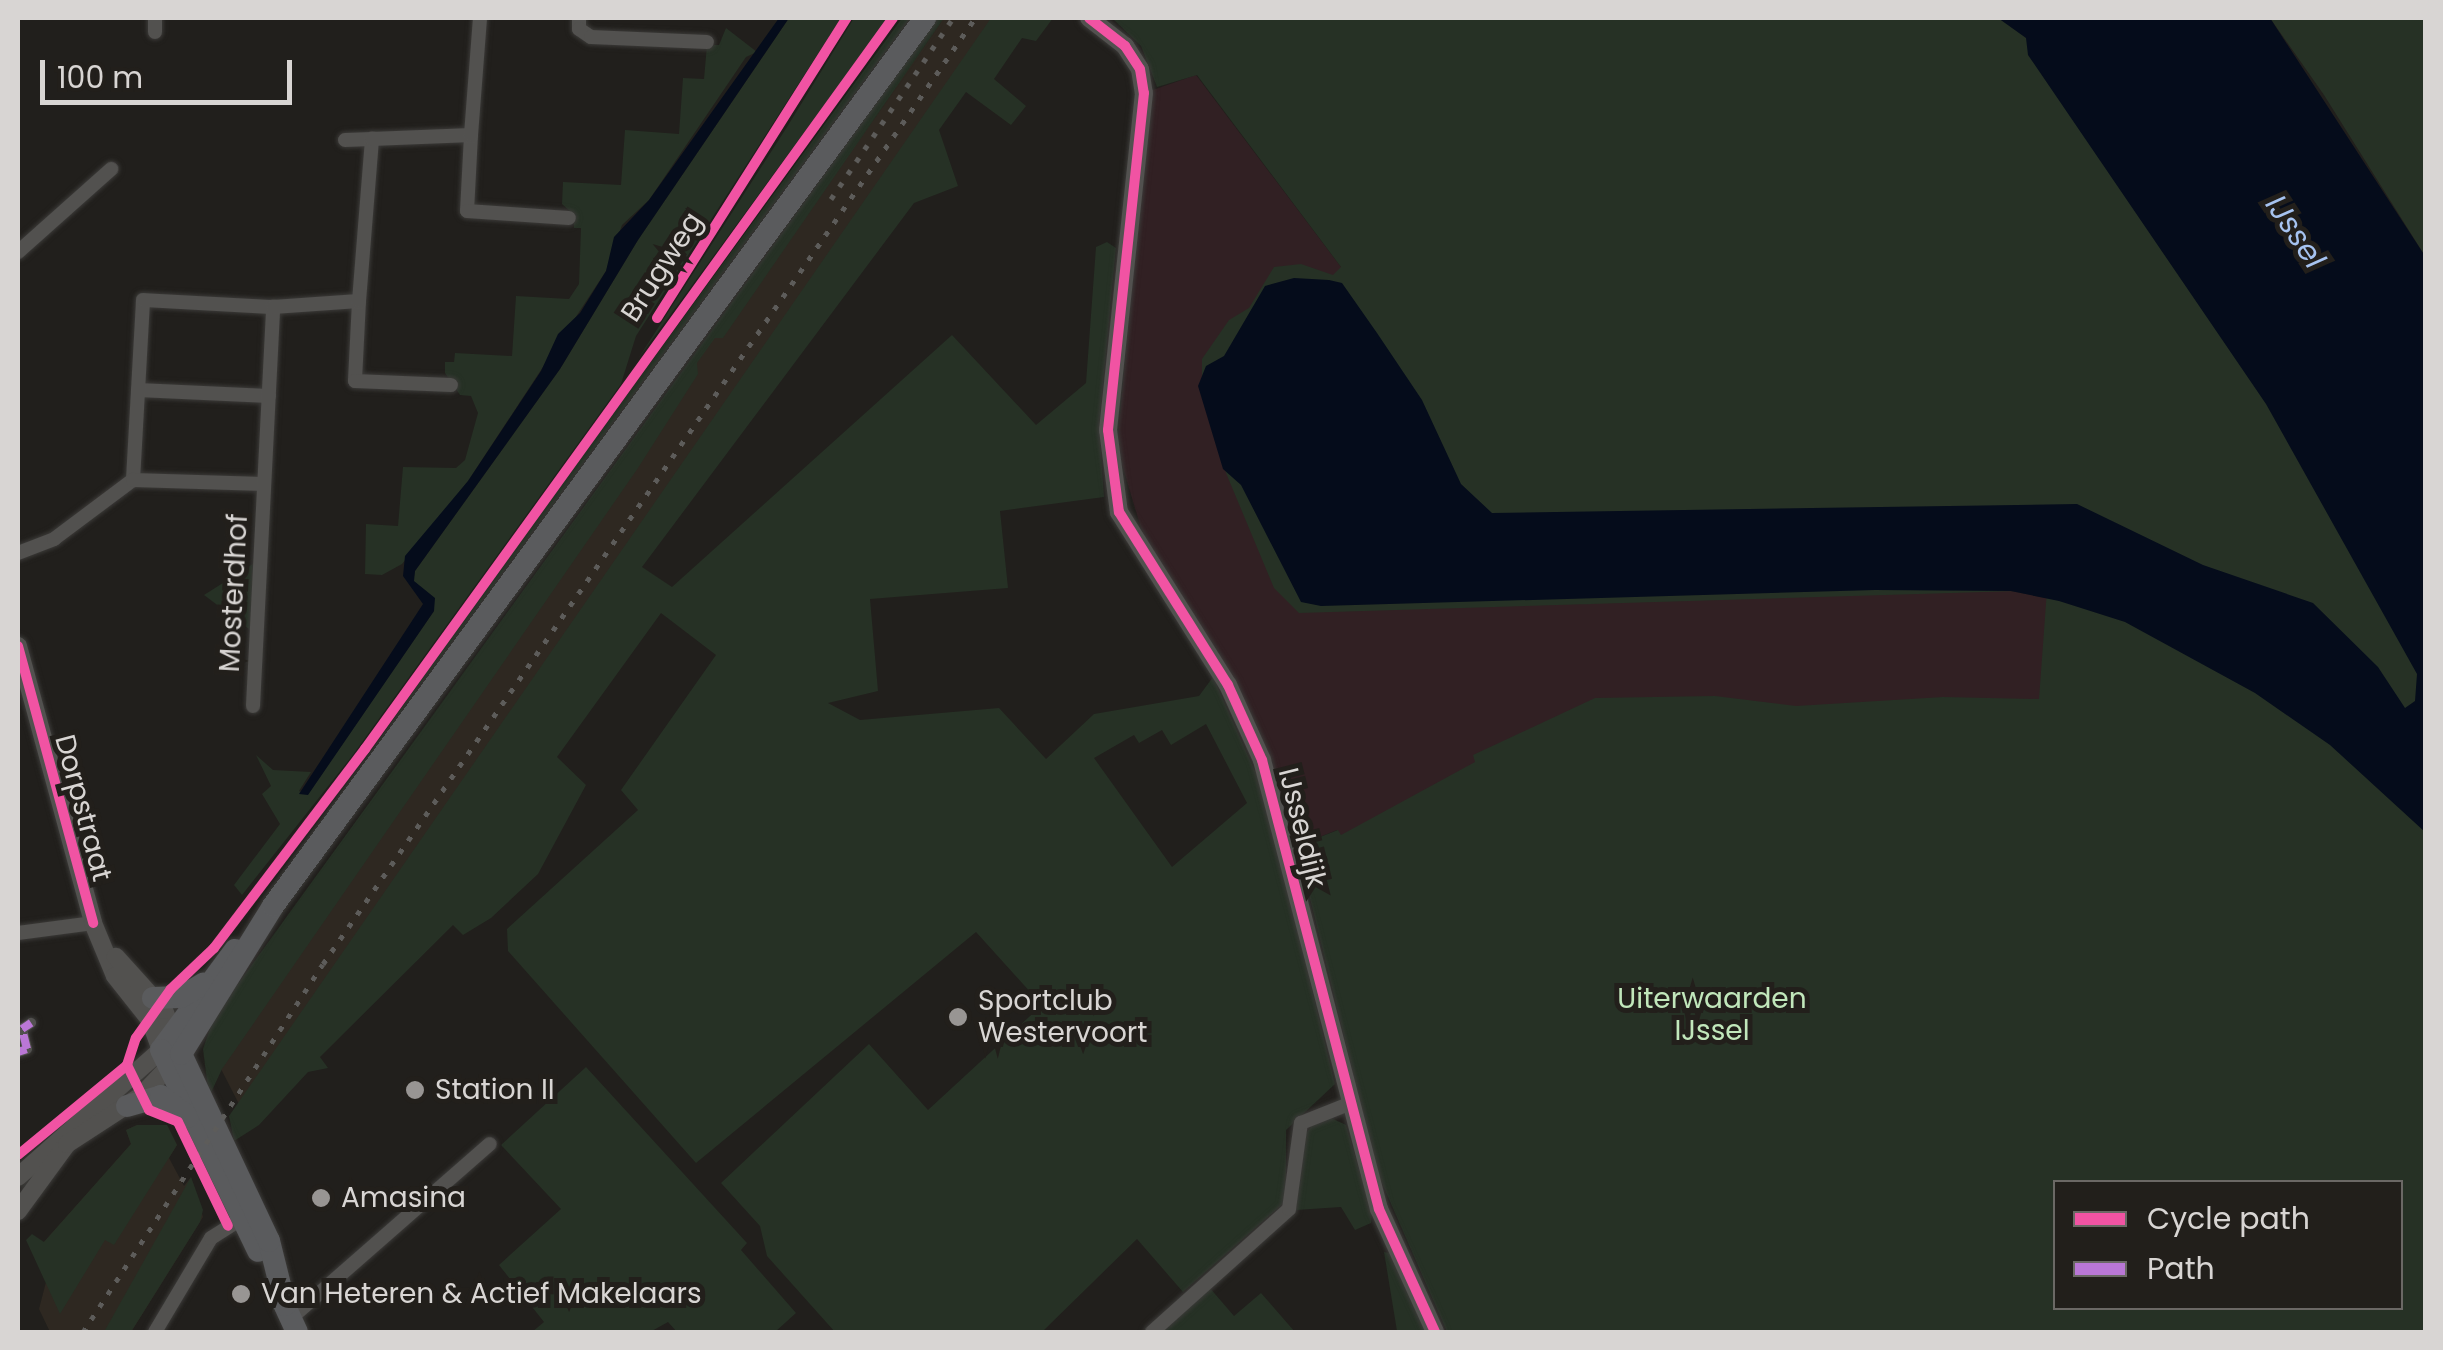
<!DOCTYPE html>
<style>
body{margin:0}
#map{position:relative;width:2443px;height:1350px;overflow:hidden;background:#211f1c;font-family:Poppins,sans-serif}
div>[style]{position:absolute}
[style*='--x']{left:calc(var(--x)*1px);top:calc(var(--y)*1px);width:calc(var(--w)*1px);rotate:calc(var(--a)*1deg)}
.built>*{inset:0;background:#2e2821}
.industrial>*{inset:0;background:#312023}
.green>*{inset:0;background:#263125}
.water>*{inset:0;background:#050c1b}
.roads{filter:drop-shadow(0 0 2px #3b3a38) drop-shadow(0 0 2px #3b3a38)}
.pedestrian>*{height:10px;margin:-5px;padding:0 5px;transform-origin:5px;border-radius:5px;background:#52514f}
.minor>*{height:14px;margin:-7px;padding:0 7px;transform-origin:7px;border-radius:7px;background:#52514f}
.tertiary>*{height:18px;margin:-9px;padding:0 9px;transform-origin:9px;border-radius:9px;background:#52514f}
.primary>*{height:22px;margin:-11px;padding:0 11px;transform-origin:11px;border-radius:11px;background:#5a5b5d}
.rail>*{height:5px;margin-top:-2.5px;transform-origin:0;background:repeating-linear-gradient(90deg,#5d5c5a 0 5px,transparent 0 15px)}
.quiet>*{height:8px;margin-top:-4px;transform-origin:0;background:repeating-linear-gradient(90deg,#ba77d6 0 15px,transparent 0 23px)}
.cycleway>*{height:10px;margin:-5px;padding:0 5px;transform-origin:5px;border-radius:5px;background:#f153a3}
.dots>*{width:28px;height:28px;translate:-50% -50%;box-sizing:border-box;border:5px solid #221f1b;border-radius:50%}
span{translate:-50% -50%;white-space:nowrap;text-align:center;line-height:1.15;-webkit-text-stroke:10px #221f1b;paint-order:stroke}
.street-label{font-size:28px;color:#d8d5d3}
.park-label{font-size:28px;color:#c1e7bb}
.poi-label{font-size:28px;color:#d8d5d3}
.left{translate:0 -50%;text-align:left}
.water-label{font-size:30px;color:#a6c3f0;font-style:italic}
.frame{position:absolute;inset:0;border:20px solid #d8d5d3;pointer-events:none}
.legend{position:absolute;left:2053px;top:1180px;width:350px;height:130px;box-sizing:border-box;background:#221f1b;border:2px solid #6b6865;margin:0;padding:12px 18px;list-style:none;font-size:30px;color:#d8d5d3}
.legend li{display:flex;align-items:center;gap:20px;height:50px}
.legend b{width:50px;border:2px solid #6b6865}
.scale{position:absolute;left:40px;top:60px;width:252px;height:45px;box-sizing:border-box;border:5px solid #d8d5d3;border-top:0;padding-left:12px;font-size:30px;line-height:35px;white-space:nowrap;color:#d8d5d3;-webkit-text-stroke:8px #221f1b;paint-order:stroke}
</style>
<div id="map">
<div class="built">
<i style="clip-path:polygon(941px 18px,995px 18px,241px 1108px,221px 1069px,222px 1011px)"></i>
<i style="clip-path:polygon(137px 1125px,167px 1125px,177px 1145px,169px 1158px,184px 1186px,191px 1177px,203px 1217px,131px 1332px,50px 1332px,39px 1309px,46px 1282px,43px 1243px,131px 1144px,126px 1130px)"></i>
</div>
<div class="industrial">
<i style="clip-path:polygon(1196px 75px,1344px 271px,1875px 590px,2011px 591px,2051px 599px,2042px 699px,1995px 736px,1474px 755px,1483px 780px,1349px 852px,1337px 830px,1297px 846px,1257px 725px,1144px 538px,1117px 448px,1150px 91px)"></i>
</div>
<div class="green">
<i style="clip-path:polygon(789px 18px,841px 18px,636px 336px,621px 384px,352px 756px,242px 895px,234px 885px,280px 824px,262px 794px,271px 786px,256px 755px,273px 770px,311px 772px,299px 791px,308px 794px,434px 611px,413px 581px,415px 571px,560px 369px,638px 240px)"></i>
<i style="clip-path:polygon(854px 18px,888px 18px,638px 359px,787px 127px)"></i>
<i style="clip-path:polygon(902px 18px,910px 18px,367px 757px,473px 606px)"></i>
<i style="clip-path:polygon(938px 18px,944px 18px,723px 338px,715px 338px,697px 363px,698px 374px,638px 468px,222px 1069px,209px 1097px,203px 1049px,214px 1017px)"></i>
<i style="clip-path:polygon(evenodd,991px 18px,1053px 18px,1036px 41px,1022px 38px,994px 79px,1026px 106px,1011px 125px,966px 92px,939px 130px,958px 186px,914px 203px,642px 567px,672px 587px,952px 335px,1036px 425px,1086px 383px,1096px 247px,1107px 242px,1116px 248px,1099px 425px,1104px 497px,1000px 511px,1008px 588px,870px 599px,878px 691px,828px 703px,860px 720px,999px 708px,1046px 759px,1094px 714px,1199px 696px,1213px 677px,1263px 789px,1335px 1084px,1286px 1130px,1286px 1201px,1183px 1292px,1137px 1239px,1042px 1332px,835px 1332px,767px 1256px,760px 1226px,721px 1183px,869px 1044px,928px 1110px,1042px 1005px,976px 932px,696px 1163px,508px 951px,507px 929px,638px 810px,621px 790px,716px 655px,661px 613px,557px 757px,586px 785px,538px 874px,491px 918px,463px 935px,453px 925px,320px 1057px,328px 1068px,308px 1072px,259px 1125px,234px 1141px,229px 1116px,991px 18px,1206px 724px,1247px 803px,1172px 867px,1094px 758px,1134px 735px,1139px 743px,1162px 730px,1171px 745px,1206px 724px)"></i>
<i style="clip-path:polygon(evenodd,1112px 18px,2019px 18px,2266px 381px,2425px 680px,2425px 1332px,1447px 1332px,1378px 1174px,1297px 846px,1338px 830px,1341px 835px,1475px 762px,1473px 755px,1595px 698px,1715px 696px,1796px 706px,1943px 697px,2039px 699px,2047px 590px,1299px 613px,1274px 588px,1226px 473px,1202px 389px,1202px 359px,1229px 320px,1249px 308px,1274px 267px,1301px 264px,1333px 275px,1341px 267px,1197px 75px,1157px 87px,1141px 46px,1112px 18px,2056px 1182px,2400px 1182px,2400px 1308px,2056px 1308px,2056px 1182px)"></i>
<i style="clip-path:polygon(2270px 18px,2425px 18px,2425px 256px,2324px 95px)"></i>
<i style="clip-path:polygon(726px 28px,757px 52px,746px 57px,649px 200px,622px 225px,606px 271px,468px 481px,402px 564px,382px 575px,365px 574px,366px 524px,398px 526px,403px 467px,456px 468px,465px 460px,478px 413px,471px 396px,460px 395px,445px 373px,445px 362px,454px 362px,455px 353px,512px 356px,516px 296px,569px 299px,579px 284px,581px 228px,574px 228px,574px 215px,562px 204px,563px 182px,621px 185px,625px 130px,679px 134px,683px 78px,704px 79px,707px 45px,719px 45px)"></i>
<i style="clip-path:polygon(256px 562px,253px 632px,204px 595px)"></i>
<i style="clip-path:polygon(586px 1067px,747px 1243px,741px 1250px,796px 1313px,775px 1332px,677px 1332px,668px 1322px,650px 1332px,532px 1332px,544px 1322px,499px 1265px,561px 1209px,501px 1145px)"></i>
<i style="clip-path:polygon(1331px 1118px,1346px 1125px,1372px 1214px,1371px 1223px,1355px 1230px,1341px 1207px,1296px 1210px,1303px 1137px,1314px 1123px)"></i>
<i style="clip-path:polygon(137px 1125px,167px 1125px,177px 1145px,114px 1245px,105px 1240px,60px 1314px,26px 1240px,32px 1234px,44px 1242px,131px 1144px,126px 1130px)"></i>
<i style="clip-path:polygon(191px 1177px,203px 1210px,200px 1222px,131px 1332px,104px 1332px)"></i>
<i style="clip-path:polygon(1384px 1252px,1390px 1253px,1426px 1332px,1397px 1331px)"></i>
<i style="clip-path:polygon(1209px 1287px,1234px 1316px,1261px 1293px,1295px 1332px,1159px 1332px)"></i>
</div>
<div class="water">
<i style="clip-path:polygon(779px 18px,789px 18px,638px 240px,560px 369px,415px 571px,414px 581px,435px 598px,434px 611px,308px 795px,299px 794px,423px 604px,403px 576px,405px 556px,468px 481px,541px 371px,558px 334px,580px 313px,606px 271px,614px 237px,649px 200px)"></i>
<i style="clip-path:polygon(1998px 18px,2270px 18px,2425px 256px,2425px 832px,2330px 745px,2255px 693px,2125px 622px,2059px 601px,2011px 591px,1875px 590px,1321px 606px,1301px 602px,1241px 485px,1223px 469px,1198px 386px,1206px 366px,1224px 356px,1265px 286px,1294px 278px,1329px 280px,1342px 283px,1377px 333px,1422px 400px,1461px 484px,1492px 513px,2077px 504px,2203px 565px,2313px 603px,2378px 667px,2405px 708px,2415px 701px,2417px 674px,2266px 404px,2028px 55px,2026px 38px)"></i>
</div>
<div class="roads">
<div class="pedestrian">
<i style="--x:18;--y:1052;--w:9;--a:-18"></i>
<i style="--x:27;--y:1049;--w:21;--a:-104"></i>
<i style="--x:22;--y:1029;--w:11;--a:-34"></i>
</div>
<div class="minor">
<i style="--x:155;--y:18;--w:14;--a:90"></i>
<i style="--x:579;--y:18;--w:11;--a:90"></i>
<i style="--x:579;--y:29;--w:14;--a:34"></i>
<i style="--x:591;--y:37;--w:116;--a:2.5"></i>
<i style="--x:471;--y:135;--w:76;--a:93"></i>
<i style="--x:467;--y:211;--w:102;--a:3.9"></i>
<i style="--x:345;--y:140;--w:27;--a:-2"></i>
<i style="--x:18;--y:252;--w:125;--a:-41.7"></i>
<i style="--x:359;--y:301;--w:80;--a:92.9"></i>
<i style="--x:355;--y:381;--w:96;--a:2.4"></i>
<i style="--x:138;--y:390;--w:131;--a:2.6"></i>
<i style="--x:133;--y:480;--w:180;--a:-86.8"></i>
<i style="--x:143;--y:300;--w:130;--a:3.1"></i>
<i style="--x:18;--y:553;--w:39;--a:-21"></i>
<i style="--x:54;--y:539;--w:99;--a:-36.8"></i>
<i style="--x:133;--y:480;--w:131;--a:1.7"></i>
<i style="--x:253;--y:706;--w:400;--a:-87.1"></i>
<i style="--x:273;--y:307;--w:86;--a:-4"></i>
<i style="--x:359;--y:301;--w:163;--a:-85.4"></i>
<i style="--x:372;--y:139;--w:99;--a:-2.3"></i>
<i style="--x:471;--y:135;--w:117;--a:-85.6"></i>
<i style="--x:18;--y:933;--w:76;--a:-7.6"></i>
<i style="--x:291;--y:1318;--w:264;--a:-41.2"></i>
<i style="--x:155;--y:1332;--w:109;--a:-59.2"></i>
<i style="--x:211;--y:1238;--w:41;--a:-32.2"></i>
<i style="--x:1152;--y:1332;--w:184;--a:-41.9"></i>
<i style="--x:1289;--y:1209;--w:87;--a:-82.1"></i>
<i style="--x:1301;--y:1123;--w:52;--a:-21.6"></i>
</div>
<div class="tertiary">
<i style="--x:1089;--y:18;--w:46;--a:37.9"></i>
<i style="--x:1125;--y:46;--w:27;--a:57"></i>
<i style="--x:1140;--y:69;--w:24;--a:81"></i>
<i style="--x:1144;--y:93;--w:339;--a:96.1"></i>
<i style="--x:1108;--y:430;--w:83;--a:82.4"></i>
<i style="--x:1119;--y:512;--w:204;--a:57.8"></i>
<i style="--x:1228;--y:685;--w:82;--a:65.6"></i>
<i style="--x:1262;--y:760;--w:464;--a:75.4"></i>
<i style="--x:1379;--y:1209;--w:135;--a:65.5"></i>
<i style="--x:18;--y:646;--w:287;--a:74.8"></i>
<i style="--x:93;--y:923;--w:57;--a:67.5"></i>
<i style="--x:115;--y:976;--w:56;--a:51.5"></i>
<i style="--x:150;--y:1020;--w:32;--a:70"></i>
<i style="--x:161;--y:1050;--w:191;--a:138.4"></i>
<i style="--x:18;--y:1211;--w:83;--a:-53.8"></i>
<i style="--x:67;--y:1144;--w:88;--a:-33"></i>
<i style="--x:141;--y:1096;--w:58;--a:-46.4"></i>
<i style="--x:181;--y:1054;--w:47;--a:-111.1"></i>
<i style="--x:164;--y:1010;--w:72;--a:-132.2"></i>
</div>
<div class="primary">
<i style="--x:235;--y:950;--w:124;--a:126.5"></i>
<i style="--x:161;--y:1050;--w:223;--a:64.2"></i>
<i style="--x:153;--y:998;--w:28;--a:-2"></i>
<i style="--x:181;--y:997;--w:26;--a:-31"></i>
<i style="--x:127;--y:1106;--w:35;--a:-16"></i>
<i style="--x:161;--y:1096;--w:34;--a:38"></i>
<i style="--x:279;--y:1293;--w:43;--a:65.2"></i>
<i style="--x:285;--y:1305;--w:66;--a:-104"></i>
<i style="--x:269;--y:1241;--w:207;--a:-115.2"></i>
<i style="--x:181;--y:1054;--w:174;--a:-58.1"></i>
<i style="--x:273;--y:906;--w:1102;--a:-53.71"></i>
</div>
</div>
<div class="rail">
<i style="--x:831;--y:199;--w:218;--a:-56"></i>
<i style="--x:83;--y:1332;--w:439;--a:-56.9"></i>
<i style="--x:323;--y:964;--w:1149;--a:-55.42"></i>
</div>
<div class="quiet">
<i style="--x:18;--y:1052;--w:9;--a:-18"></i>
<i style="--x:27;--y:1049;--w:21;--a:-104"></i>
<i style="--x:22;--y:1029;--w:11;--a:-34"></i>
</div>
<div class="cycleway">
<i style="--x:1089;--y:18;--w:46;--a:37.9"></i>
<i style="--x:1125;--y:46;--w:27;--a:57"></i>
<i style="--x:1140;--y:69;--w:24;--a:81"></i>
<i style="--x:1144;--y:93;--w:339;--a:96.1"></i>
<i style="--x:1108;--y:430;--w:83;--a:82.4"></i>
<i style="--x:1119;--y:512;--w:204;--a:57.8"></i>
<i style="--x:1228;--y:685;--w:82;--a:65.6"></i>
<i style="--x:1262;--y:760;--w:464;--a:75.4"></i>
<i style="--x:1379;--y:1209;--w:135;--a:65.5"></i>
<i style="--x:657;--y:318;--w:355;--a:-57.7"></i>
<i style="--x:18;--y:646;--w:287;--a:74.8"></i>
<i style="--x:127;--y:1065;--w:50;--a:63.9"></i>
<i style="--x:149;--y:1110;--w:31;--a:22"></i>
<i style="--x:178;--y:1122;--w:115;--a:64.3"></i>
<i style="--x:18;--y:1155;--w:141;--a:-39.5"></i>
<i style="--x:127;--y:1065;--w:28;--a:-72"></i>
<i style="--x:136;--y:1038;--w:60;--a:-54.5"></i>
<i style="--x:171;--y:989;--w:59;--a:-43.6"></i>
<i style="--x:214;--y:948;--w:250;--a:-52.8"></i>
<i style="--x:365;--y:749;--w:902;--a:-54.16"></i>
</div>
<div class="dots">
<i style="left:958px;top:1017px;background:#989593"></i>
<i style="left:415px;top:1090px;background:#989593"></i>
<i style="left:321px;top:1198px;background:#989593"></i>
<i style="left:241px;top:1294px;background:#989593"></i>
</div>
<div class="street-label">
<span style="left:662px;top:267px;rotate:-57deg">Brugweg</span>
<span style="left:234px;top:593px;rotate:-87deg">Mosterdhof</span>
<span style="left:83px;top:808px;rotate:75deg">Dorpstraat</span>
<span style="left:1302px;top:828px;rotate:76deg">IJsseldijk</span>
</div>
<div class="park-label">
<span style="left:1712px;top:1015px">Uiterwaarden<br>IJssel</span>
</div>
<div class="poi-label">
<span class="left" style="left:978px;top:1017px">Sportclub<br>Westervoort</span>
<span class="left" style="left:435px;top:1090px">Station II</span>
<span class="left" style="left:341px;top:1198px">Amasina</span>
<span class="left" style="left:261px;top:1294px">Van Heteren &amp; Actief Makelaars</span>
</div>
<div class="water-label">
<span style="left:2295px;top:232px;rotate:56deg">IJssel</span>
</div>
<div class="frame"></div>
<ul class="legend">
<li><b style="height:12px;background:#f153a3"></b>Cycle path</li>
<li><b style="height:12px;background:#ba77d6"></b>Path</li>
</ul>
<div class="scale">100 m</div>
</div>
